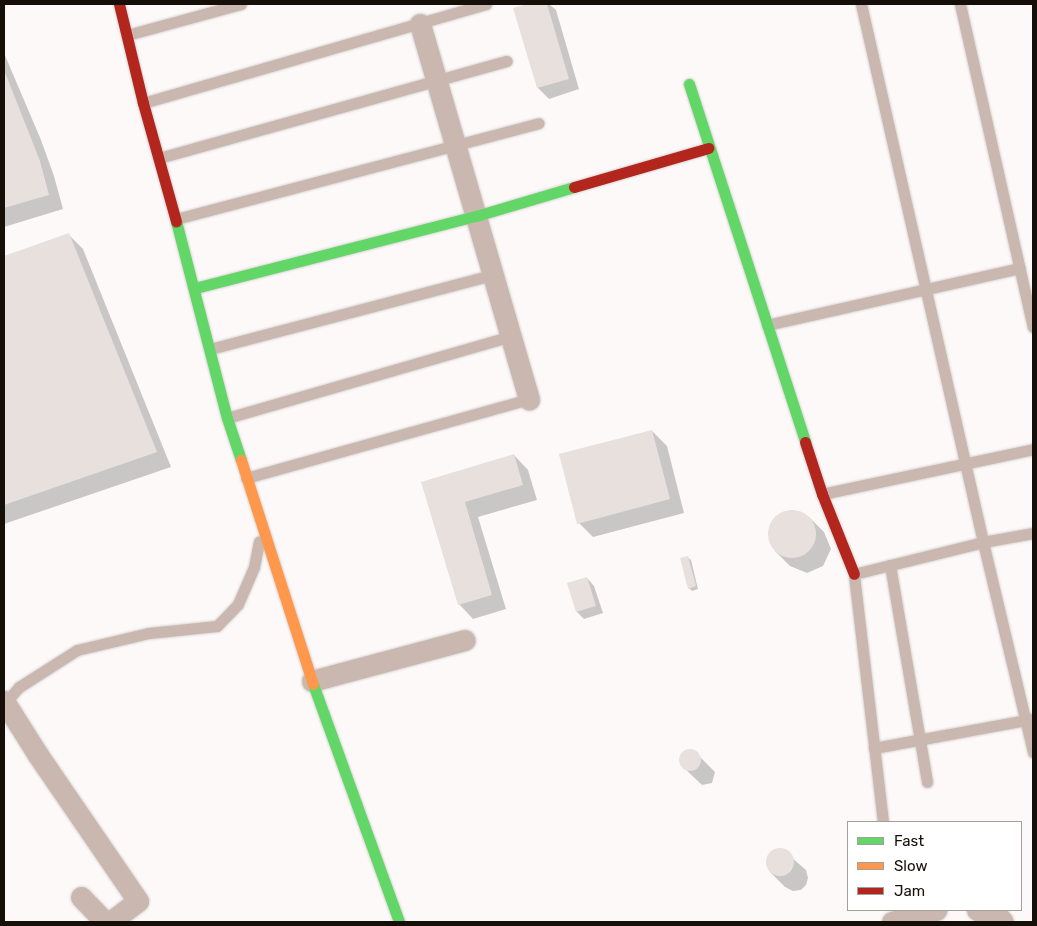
<!DOCTYPE html>
<style>
body{margin:0}
#map{position:relative;width:1037px;height:926px;overflow:hidden;background:#fcf9f8;font-family:Rubik,sans-serif}
div>[style]{position:absolute}
[style*='--x']{left:calc(var(--x)*1px);top:calc(var(--y)*1px);width:calc(var(--w)*1px);rotate:calc(var(--a)*1deg)}
.shadow>*{inset:0;background:#0003}
.building>*{inset:0;background:#e7e0dc}
.round{border-radius:50%}
.roads{filter:drop-shadow(0 0 1px #d6d3d3) drop-shadow(0 0 1px #d6d3d3)}
.lane>*{height:11px;margin:-5.5px;padding:0 5.5px;transform-origin:5.5px;border-radius:5.5px;background:#cab8b0}
.street>*{height:21px;margin:-10.5px;padding:0 10.5px;transform-origin:10.5px;border-radius:10.5px;background:#cab8b0}
.fast>*{height:11px;margin:-5.5px;padding:0 5.5px;transform-origin:5.5px;border-radius:5.5px;background:#63d668}
.slow>*{height:11px;margin:-5.5px;padding:0 5.5px;transform-origin:5.5px;border-radius:5.5px;background:#ff974d}
.jam>*{height:11px;margin:-5.5px;padding:0 5.5px;transform-origin:5.5px;border-radius:5.5px;background:#b3261e}
span{translate:-50% -50%;white-space:nowrap;text-align:center;line-height:1.15;-webkit-text-stroke:4px #fff;paint-order:stroke}
.frame{position:absolute;inset:0;border:5px solid #160e09;pointer-events:none}
.legend{position:absolute;left:847px;top:821px;width:175px;height:90px;box-sizing:border-box;background:#fff;border:1px solid #a29f9d;margin:0;padding:6px 9px;list-style:none;font-size:15px;color:#160e09}
.legend li{display:flex;align-items:center;gap:10px;height:25px}
.legend b{width:25px;border:1px solid #a29f9d}
</style>
<div id="map">
<div class="shadow">
<i style="clip-path:polygon(531px 4px,549px 4px,556px 10px,579px 89px,549px 99px,538px 88px,514px 9px)"></i>
<i style="clip-path:polygon(4px 53px,41px 140px,54px 176px,63px 209px,4px 227px)"></i>
<i style="clip-path:polygon(68px 234px,83px 249px,171px 467px,4px 524px,4px 257px)"></i>
<i style="clip-path:polygon(652px 431px,667px 446px,684px 513px,593px 537px,579px 523px)"></i>
<i style="clip-path:polygon(514px 455px,528px 470px,537px 500px,478px 517px,506px 609px,473px 619px,459px 604px,423px 483px)"></i>
<i style="clip-path:polygon(792px 510px,809px 517px,824px 532px,831px 549px,823px 566px,807px 573px,790px 566px,775px 551px,768px 533px,775px 517px)"></i>
<i style="clip-path:polygon(687px 557px,691px 560px,698px 589px,692px 591px,689px 588px)"></i>
<i style="clip-path:polygon(587px 578px,594px 586px,603px 613px,584px 619px,577px 612px,569px 584px)"></i>
<i style="clip-path:polygon(688px 750px,695px 752px,715px 772px,712px 783px,702px 785px,682px 766px,681px 759px,684px 752px)"></i>
<i style="clip-path:polygon(775px 850px,784px 851px,806px 870px,808px 878px,806px 885px,801px 890px,793px 891px,785px 887px,770px 872px,766px 863px,769px 854px)"></i>
</div>
<div class="building">
<i style="clip-path:polygon(527px 4px,547px 4px,569px 79px,537px 88px,513px 8px)"></i>
<i style="clip-path:polygon(4px 70px,40px 161px,49px 195px,4px 208px)"></i>
<i style="clip-path:polygon(69px 233px,157px 452px,4px 505px,4px 256px)"></i>
<i style="clip-path:polygon(652px 430px,670px 499px,577px 524px,559px 454px)"></i>
<i style="clip-path:polygon(514px 454px,523px 485px,465px 502px,492px 595px,458px 605px,421px 482px)"></i>
<i class="round" style="left:768px;top:510px;width:48px;height:48px"></i>
<i style="clip-path:polygon(688px 556px,696px 586px,688px 589px,680px 558px)"></i>
<i style="clip-path:polygon(587px 577px,596px 606px,576px 612px,567px 583px)"></i>
<i class="round" style="left:679px;top:749px;width:22px;height:22px"></i>
<i class="round" style="left:766px;top:848px;width:28px;height:28px"></i>
</div>
<div class="roads">
<div class="lane">
<i style="--x:861;--y:4;--w:552;--a:77.22"></i>
<i style="--x:983;--y:542;--w:216;--a:76.6"></i>
<i style="--x:960;--y:4;--w:331;--a:77.3"></i>
<i style="--x:127;--y:35;--w:118;--a:-15.2"></i>
<i style="--x:143;--y:103;--w:357;--a:-16.1"></i>
<i style="--x:159;--y:158;--w:361;--a:-15.6"></i>
<i style="--x:176;--y:219;--w:375;--a:-14.8"></i>
<i style="--x:767;--y:325;--w:259;--a:-12.7"></i>
<i style="--x:210;--y:349;--w:293;--a:-14.7"></i>
<i style="--x:227;--y:418;--w:296;--a:-16.1"></i>
<i style="--x:246;--y:478;--w:294;--a:-15.6"></i>
<i style="--x:822;--y:494;--w:216;--a:-12"></i>
<i style="--x:890;--y:565;--w:220;--a:80.3"></i>
<i style="--x:5;--y:703;--w:21;--a:-49"></i>
<i style="--x:19;--y:687;--w:69;--a:-32.5"></i>
<i style="--x:77;--y:650;--w:74;--a:-13.3"></i>
<i style="--x:149;--y:633;--w:68;--a:-5.9"></i>
<i style="--x:217;--y:626;--w:30;--a:-46"></i>
<i style="--x:238;--y:604;--w:40;--a:-66.6"></i>
<i style="--x:254;--y:567;--w:26;--a:-79"></i>
<i style="--x:874;--y:748;--w:161;--a:-10.4"></i>
<i style="--x:883;--y:822;--w:250;--a:-96.7"></i>
<i style="--x:854;--y:574;--w:133;--a:-13.9"></i>
<i style="--x:983;--y:542;--w:51;--a:-10.2"></i>
</div>
<div class="street">
<i style="--x:420;--y:24;--w:391;--a:73.8"></i>
<i style="--x:312;--y:681;--w:158;--a:-15"></i>
<i style="--x:4;--y:701;--w:64;--a:57.8"></i>
<i style="--x:38;--y:755;--w:177;--a:55.6"></i>
<i style="--x:138;--y:901;--w:35;--a:143"></i>
<i style="--x:81;--y:897;--w:35;--a:46"></i>
<i style="--x:977;--y:910;--w:23;--a:18"></i>
<i style="--x:999;--y:917;--w:6;--a:51"></i>
<i style="--x:892;--y:922;--w:46;--a:-15.3"></i>
</div>
<div class="fast">
<i style="--x:689;--y:84;--w:376;--a:72"></i>
<i style="--x:176;--y:221;--w:203;--a:75.5"></i>
<i style="--x:227;--y:418;--w:44;--a:71.6"></i>
<i style="--x:195;--y:288;--w:290;--a:-14.4"></i>
<i style="--x:476;--y:216;--w:102;--a:-16.5"></i>
<i style="--x:313;--y:684;--w:253;--a:70.1"></i>
</div>
<div class="slow">
<i style="--x:241;--y:460;--w:235;--a:72.2"></i>
</div>
<div class="jam">
<i style="--x:119;--y:4;--w:102;--a:76.4"></i>
<i style="--x:143;--y:103;--w:123;--a:74.4"></i>
<i style="--x:574;--y:187;--w:140;--a:-16.2"></i>
<i style="--x:805;--y:442;--w:55;--a:71.9"></i>
<i style="--x:822;--y:494;--w:86;--a:68.2"></i>
</div>
</div>
<div class="frame"></div>
<ul class="legend">
<li><b style="height:6px;background:#63d668"></b>Fast</li>
<li><b style="height:6px;background:#ff974d"></b>Slow</li>
<li><b style="height:6px;background:#b3261e"></b>Jam</li>
</ul>
</div>
